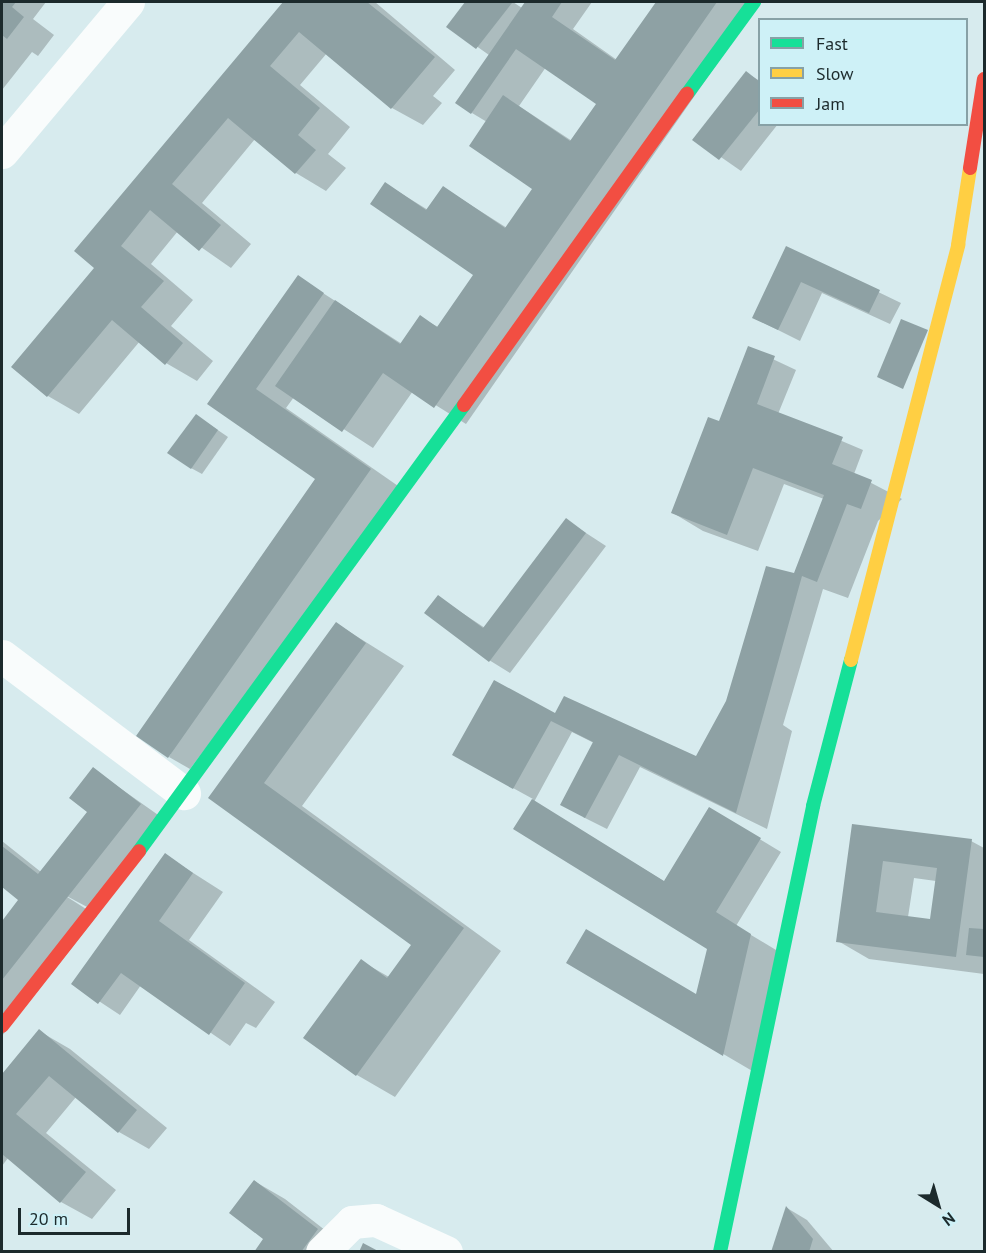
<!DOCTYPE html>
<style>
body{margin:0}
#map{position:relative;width:986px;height:1253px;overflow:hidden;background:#d7ebee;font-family:"PT Sans",sans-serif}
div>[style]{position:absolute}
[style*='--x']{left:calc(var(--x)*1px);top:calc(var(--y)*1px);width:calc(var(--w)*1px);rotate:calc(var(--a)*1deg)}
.shadow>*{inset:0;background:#0003}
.building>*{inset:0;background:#8ea1a4}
.street>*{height:33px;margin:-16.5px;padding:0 16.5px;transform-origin:16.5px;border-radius:16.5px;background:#f9fcfc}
.fast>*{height:14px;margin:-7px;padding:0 7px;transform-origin:7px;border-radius:7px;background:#16e098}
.slow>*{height:14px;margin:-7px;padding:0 7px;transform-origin:7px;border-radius:7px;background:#ffcf43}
.jam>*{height:14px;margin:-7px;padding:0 7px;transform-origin:7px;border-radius:7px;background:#f24e42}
span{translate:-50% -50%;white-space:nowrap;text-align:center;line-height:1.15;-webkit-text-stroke:6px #cef1f7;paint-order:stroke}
.frame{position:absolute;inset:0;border:3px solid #1c2a2c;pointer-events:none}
.legend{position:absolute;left:758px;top:18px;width:210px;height:108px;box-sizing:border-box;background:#cef1f7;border:2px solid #87a1a6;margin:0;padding:8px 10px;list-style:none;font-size:18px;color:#1c2a2c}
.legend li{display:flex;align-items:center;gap:12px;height:30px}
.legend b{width:30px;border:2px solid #87a1a6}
.north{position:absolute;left:908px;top:1175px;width:60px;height:60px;-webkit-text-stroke:4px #cef1f7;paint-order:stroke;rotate:143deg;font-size:16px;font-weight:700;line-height:24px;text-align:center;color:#1c2a2c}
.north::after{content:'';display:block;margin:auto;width:21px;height:27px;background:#1c2a2c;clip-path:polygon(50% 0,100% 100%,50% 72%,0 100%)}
.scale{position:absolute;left:18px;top:1208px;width:112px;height:27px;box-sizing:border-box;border:3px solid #1c2a2c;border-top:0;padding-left:8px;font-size:18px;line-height:21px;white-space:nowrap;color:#1c2a2c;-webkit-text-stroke:4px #cef1f7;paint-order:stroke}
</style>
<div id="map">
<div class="shadow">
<i style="clip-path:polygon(2px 2px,46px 2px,33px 19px,54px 35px,38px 56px,32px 52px,2px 90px)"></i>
<i style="clip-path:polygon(284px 2px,375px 2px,455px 70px,433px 96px,442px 103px,423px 125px,392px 108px,327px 53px,300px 85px,350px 127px,328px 154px,346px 168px,326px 191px,296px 173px,255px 139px,202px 203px,251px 244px,231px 268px,178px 231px,151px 264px,193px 300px,171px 326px,213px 361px,197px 381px,166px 363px,140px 341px,79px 414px,48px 396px,13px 367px,96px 268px,76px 251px)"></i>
<i style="clip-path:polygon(evenodd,467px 2px,513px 2px,522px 8px,527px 2px,592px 2px,573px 29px,617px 60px,658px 2px,760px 2px,466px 424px,413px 391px,373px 448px,294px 397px,286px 408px,401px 488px,190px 769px,169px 757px,318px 479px,209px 404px,298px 277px,402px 344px,420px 317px,438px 327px,475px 275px,386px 184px,428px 210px,444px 188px,507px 228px,534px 189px,487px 122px,472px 113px,489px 55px,448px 26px,467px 2px,546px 67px,598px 104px,572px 141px,519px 106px,546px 67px)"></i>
<i style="clip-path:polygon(746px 73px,760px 81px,760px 124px,778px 124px,741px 171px,695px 139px)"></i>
<i style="clip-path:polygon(787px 248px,901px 303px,890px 324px,822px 293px,800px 341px,754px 318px)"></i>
<i style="clip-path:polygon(749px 348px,796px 370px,778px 414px,863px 450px,854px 474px,902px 499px,878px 521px,848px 598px,823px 589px,783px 725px,792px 731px,767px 829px,640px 767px,607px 829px,583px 817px,594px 743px,572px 732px,534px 802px,665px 882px,730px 821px,781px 852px,736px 926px,781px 953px,754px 1072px,568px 963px,697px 996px,708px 948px,515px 828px,533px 799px,475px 767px,555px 715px,697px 758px,801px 577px,796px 573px,824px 499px,784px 484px,758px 551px,703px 531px,673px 513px,720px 423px)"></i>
<i style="clip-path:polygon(206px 422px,228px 437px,202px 474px,191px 468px)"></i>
<i style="clip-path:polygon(566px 520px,606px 546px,510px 673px,489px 660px,438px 597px,485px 628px)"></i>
<i style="clip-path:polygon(337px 624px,404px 666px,302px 806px,501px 951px,395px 1097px,357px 1075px,361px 961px,389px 977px,413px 945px,210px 797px)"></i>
<i style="clip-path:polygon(93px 769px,161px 817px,89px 908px,61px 893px,97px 916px,2px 1036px,2px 923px,20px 900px,2px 885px,2px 841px,41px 872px,89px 812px)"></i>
<i style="clip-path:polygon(evenodd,854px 826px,971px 841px,984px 848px,984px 974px,869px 959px,838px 941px,854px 826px,914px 878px,936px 881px,931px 920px,908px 917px,914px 878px)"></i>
<i style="clip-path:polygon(165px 855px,223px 892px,189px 940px,275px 1002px,256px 1028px,246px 1023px,230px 1046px,141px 985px,120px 1015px,73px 984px)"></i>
<i style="clip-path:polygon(39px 1031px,70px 1049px,167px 1128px,149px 1149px,119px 1132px,76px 1097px,46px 1133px,116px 1190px,92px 1219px,61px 1202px,8px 1158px,2px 1166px,2px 1076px)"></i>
<i style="clip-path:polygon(254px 1181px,285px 1199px,348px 1248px,345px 1252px,256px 1252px,266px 1239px)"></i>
<i style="clip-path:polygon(787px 1208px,807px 1220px,834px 1252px,772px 1252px)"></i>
</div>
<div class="building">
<i style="clip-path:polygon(2px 2px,16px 2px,12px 7px,24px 17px,7px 39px,2px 35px)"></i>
<i style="clip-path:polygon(283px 2px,367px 2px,435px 57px,391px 109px,299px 32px,270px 66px,320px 108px,298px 135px,316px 150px,295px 174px,228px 118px,172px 184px,221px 225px,199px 251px,150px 210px,121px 246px,164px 281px,141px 307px,183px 343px,165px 365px,112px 320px,47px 397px,11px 367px,94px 268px,74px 251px)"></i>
<i style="clip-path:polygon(465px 2px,512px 3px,476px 49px,446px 27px)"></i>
<i style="clip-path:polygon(525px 2px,562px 2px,552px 17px,615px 60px,656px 2px,717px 2px,434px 408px,383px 373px,342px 432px,275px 386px,335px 300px,400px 344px,420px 315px,437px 327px,473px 275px,370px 204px,385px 182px,426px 210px,443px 186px,505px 228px,532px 189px,469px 146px,503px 95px,570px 141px,596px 104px,516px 49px,471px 114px,455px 103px)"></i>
<i style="clip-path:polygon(746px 71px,760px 82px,760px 109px,719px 160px,692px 140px)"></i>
<i style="clip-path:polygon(786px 246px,880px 290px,869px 313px,801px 282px,778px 330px,752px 318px)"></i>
<i style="clip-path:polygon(298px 275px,324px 293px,256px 389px,371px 469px,168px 758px,136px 736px,315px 479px,207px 404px)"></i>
<i style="clip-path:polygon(901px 319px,928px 330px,903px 389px,877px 377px)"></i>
<i style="clip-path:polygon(748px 346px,775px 356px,757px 404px,843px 437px,832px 464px,872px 480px,861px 509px,847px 504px,817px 582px,802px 576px,736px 813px,619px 755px,585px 818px,560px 805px,593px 742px,551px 721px,513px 789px,452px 755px,494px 680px,555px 713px,564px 696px,696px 756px,726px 701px,766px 566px,794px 573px,824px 495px,753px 468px,727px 535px,671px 513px,708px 417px,719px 421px)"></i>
<i style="clip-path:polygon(196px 414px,218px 430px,191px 469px,167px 453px)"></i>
<i style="clip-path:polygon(566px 518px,586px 533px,489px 662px,424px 613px,438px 595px,483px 628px)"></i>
<i style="clip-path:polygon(336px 622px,366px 643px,264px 783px,464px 928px,356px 1076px,303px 1038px,361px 959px,387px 978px,411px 945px,208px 798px)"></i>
<i style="clip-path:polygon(93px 767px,141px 804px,2px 980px,2px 921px,18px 900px,2px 887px,2px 846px,38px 874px,87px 812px,69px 798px)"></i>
<i style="clip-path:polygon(532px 799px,664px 881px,709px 807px,761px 838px,716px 912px,751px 934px,723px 1056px,566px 963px,586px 929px,696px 994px,707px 949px,513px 829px)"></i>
<i style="clip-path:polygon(evenodd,852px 824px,972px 839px,956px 957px,836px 942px,852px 824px,883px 861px,937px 868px,930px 919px,876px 912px,883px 861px)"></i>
<i style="clip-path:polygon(165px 853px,193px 873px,159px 921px,245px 983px,209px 1035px,121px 973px,98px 1004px,71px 984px)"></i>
<i style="clip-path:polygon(969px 928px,984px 929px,984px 957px,966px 955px)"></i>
<i style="clip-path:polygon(39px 1029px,137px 1110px,118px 1133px,49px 1076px,16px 1114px,86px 1172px,60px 1203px,2px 1154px,2px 1074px)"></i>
<i style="clip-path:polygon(254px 1180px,318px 1229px,301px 1252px,254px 1252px,263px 1239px,229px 1213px)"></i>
<i style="clip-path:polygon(786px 1206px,813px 1239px,809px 1252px,771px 1252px)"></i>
<i style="clip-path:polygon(363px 1243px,380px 1252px,359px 1252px)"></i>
</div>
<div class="street">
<i style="--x:2;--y:152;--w:196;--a:-50"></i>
<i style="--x:2;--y:656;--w:228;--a:37"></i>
<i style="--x:322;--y:1252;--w:42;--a:-45"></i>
<i style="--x:352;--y:1222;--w:24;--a:-5"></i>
<i style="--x:376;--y:1220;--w:77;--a:24.6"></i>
</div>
<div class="fast">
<i style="--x:687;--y:94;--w:114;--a:-53.9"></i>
<i style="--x:139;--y:851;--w:552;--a:-53.92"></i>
<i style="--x:720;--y:1252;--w:456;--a:-78.2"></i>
<i style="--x:813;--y:806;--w:151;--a:-75.4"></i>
</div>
<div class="slow">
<i style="--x:851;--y:660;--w:429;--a:-75.5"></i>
<i style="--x:958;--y:245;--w:78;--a:-81.1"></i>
</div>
<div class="jam">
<i style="--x:970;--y:168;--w:90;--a:-81.1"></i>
<i style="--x:464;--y:405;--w:383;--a:-54.4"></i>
<i style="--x:2;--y:1026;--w:222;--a:-51.9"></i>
</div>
<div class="frame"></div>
<ul class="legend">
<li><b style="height:8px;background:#16e098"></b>Fast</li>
<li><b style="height:8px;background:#ffcf43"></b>Slow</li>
<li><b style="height:8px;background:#f24e42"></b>Jam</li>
</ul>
<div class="north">N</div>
<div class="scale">20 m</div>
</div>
